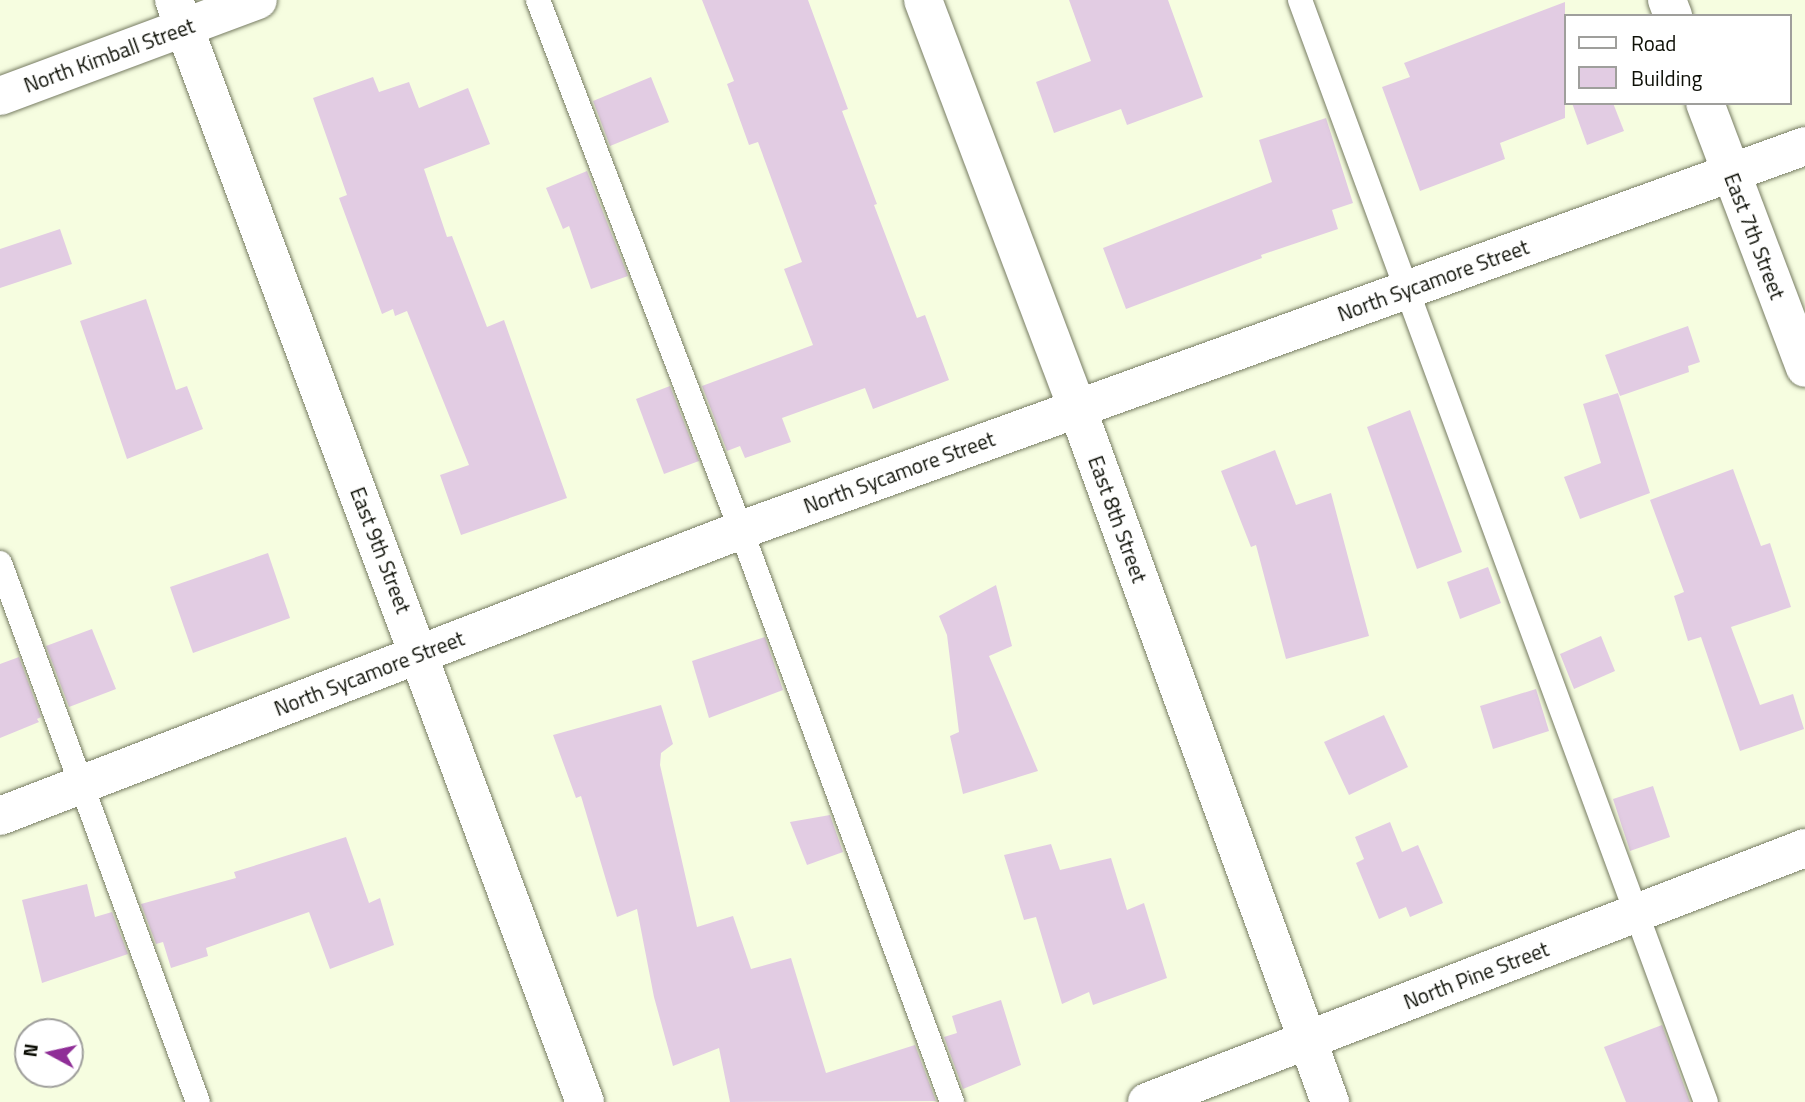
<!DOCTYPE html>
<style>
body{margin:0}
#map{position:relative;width:1805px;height:1102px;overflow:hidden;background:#f6fde0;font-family:"Titillium Web",sans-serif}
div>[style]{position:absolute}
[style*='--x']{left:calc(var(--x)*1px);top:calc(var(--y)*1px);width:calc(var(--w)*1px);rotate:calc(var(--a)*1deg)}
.building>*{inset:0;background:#e2cce3}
.roads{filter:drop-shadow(0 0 2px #777c63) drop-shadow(0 0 2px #777c63)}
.service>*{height:24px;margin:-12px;padding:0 12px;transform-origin:12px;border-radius:12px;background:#fff}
.minor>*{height:38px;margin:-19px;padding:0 19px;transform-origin:19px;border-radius:19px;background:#fff}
.secondary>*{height:38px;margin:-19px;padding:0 19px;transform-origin:19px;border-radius:19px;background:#fff}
span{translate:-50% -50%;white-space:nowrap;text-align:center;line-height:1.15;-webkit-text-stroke:6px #fff;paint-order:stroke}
.street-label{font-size:21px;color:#0e1007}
.legend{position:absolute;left:1564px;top:14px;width:228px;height:91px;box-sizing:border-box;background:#fff;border:2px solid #9f9f9c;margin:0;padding:9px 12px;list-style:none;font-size:21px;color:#0e1007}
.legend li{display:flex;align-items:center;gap:14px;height:35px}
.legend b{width:35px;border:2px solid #9f9f9c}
.north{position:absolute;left:14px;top:1018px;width:70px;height:70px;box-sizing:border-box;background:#fff;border:2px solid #9f9f9c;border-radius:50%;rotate:278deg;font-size:19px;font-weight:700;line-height:28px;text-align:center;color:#0e1007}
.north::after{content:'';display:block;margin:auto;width:24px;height:32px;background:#8f2e97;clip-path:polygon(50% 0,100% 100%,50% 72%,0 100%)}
</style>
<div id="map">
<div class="building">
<i style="clip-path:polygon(702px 0,808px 0,848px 109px,842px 111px,877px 204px,874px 205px,917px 318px,925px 315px,949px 380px,873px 409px,865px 388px,782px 418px,791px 442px,745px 458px,740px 446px,727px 451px,702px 386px,813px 345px,784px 269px,802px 262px,758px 142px,749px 145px,727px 84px,734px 81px)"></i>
<i style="clip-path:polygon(1069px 0,1168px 0,1203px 97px,1127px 125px,1121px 109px,1054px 133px,1036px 82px,1091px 61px)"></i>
<i style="clip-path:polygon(1565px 2px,1565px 118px,1500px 143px,1505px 159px,1420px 191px,1382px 87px,1410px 77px,1404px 63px)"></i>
<i style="clip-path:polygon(373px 77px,379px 92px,409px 82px,419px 108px,468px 88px,490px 144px,424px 169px,447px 237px,452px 236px,487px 327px,504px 320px,567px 498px,461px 535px,440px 475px,469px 465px,407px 311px,395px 316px,393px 309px,382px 314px,339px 198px,347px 195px,313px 98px)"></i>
<i style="clip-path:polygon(651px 77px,669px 122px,610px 146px,593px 101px)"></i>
<i style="clip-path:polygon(1572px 103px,1613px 103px,1624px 131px,1587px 145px)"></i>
<i style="clip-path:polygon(1326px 118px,1353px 203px,1332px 210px,1338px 229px,1261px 255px,1262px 258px,1126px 309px,1103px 248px,1272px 182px,1259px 140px)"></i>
<i style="clip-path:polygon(587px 171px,628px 276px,591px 289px,569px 226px,563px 229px,546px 188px)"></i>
<i style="clip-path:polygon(60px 229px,72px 264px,0 288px,0 249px)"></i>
<i style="clip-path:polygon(146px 299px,176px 390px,187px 386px,203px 429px,127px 459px,80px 321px)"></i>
<i style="clip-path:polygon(1688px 326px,1700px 362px,1688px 366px,1689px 372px,1620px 396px,1605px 355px)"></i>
<i style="clip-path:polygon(670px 386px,699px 461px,664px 474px,636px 399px)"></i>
<i style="clip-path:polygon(1618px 393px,1650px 493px,1580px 519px,1564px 477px,1601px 463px,1583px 404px)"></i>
<i style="clip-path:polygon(1410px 410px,1462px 552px,1417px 569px,1367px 427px)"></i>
<i style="clip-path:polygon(1275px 450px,1296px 505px,1331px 493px,1369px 636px,1286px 659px,1256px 545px,1251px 547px,1221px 471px)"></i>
<i style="clip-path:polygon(1733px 469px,1761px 546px,1770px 543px,1791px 607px,1731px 627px,1760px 705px,1793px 694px,1804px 729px,1740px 751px,1701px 637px,1688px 641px,1674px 596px,1684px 592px,1650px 500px)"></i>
<i style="clip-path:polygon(268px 553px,290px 618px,193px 653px,170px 587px)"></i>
<i style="clip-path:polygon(1488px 567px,1501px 603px,1460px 619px,1447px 582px)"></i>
<i style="clip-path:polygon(996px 585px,1012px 646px,989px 656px,1038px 771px,963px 794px,950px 736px,959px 732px,947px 635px,939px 616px)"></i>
<i style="clip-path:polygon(92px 629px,116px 689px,69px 707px,46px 646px)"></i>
<i style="clip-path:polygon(1601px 636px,1615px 671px,1574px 689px,1560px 654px)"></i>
<i style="clip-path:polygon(765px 637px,783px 690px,709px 718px,692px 661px)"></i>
<i style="clip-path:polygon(19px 657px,41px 717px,37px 719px,39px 722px,0 738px,0 664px)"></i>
<i style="clip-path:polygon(1536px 689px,1549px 731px,1493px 749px,1480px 706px)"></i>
<i style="clip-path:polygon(661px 705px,673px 744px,661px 753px,660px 765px,697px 927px,733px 916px,751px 969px,791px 958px,826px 1073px,915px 1045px,936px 1101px,730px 1102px,719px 1048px,673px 1066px,654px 997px,637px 909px,617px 917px,581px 796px,576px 798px,553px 735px)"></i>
<i style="clip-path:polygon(1384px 715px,1408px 767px,1349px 795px,1324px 742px)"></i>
<i style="clip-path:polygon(1653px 786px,1670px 837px,1630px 851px,1613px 799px)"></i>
<i style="clip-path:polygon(830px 815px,843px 852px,807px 865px,790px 822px)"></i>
<i style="clip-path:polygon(1390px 822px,1402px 852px,1418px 845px,1443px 903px,1410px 917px,1406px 907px,1379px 919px,1356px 863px,1364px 859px,1355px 837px)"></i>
<i style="clip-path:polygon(346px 837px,369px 903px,380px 898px,394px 945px,330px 969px,309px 912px,206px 948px,208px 956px,171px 968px,163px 942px,156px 944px,141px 904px,236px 878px,234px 872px)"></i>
<i style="clip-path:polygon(1051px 844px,1060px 870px,1111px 858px,1127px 910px,1144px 903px,1167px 978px,1093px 1005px,1089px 992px,1062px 1004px,1036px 917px,1024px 920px,1004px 855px)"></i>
<i style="clip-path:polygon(87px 884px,95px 917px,112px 912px,128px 954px,42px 983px,22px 900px)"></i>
<i style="clip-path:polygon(1001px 1000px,1021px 1065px,963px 1089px,944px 1037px,957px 1033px,952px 1016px)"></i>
<i style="clip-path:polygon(1662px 1025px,1690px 1102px,1626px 1102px,1604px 1047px)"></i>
</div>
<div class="roads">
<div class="service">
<i style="--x:538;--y:0;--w:568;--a:69.04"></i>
<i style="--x:741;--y:530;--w:610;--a:69.75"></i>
<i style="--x:1300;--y:0;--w:1174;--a:69.78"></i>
<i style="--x:0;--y:563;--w:574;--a:69.83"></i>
</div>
<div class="minor">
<i style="--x:174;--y:0;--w:1176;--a:69.55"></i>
<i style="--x:923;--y:0;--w:436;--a:69.3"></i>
<i style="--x:1077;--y:408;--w:739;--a:69.97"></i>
<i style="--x:1667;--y:0;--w:17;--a:69"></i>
<i style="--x:0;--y:96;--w:275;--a:-20.4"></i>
<i style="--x:1705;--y:103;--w:283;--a:69.3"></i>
<i style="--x:1147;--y:1102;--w:705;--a:-21.11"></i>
</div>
<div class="secondary">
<i style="--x:0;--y:816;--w:794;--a:-21.1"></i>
<i style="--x:741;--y:530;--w:1131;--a:-19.84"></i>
</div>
</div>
<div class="street-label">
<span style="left:109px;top:55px;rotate:-20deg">North Kimball Street</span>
<span style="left:1755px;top:236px;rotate:69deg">East 7th Street</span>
<span style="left:1433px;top:280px;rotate:-20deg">North Sycamore Street</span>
<span style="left:899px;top:472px;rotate:-20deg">North Sycamore Street</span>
<span style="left:1118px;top:519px;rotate:70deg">East 8th Street</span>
<span style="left:381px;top:550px;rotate:69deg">East 9th Street</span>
<span style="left:369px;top:673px;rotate:-21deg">North Sycamore Street</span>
<span style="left:1476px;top:975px;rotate:-21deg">North Pine Street</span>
</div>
<ul class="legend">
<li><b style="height:9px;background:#fff"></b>Road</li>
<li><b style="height:19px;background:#e2cce3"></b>Building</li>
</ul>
<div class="north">N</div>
</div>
